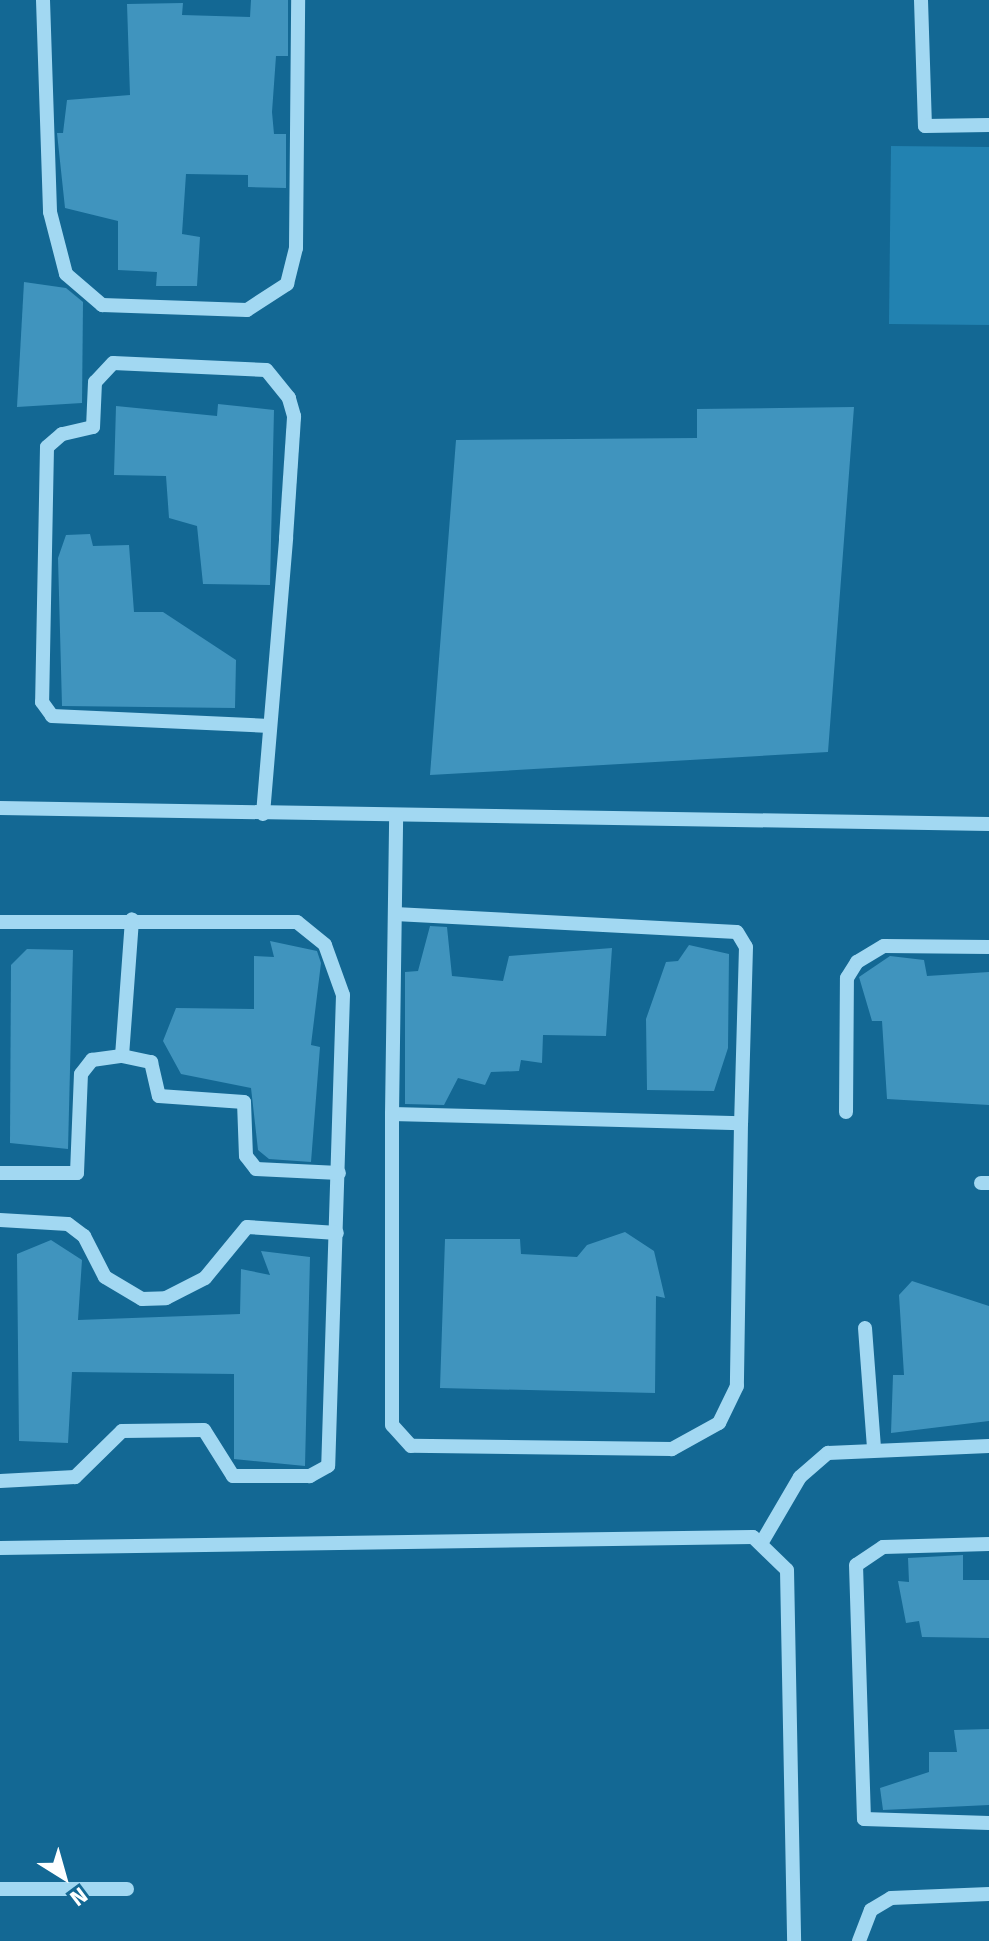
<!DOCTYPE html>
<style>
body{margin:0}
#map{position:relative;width:989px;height:1941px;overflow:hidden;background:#136894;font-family:"Fira Sans",sans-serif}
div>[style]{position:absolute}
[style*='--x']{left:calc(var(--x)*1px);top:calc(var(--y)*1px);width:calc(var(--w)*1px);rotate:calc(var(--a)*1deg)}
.green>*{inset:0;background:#2282b1}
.building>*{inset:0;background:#4094be}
.minor>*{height:14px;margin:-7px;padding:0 7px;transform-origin:7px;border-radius:7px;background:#a2d8f2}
span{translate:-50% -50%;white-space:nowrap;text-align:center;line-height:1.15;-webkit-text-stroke:6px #136894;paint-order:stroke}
.north{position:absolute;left:24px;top:1837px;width:80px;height:80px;-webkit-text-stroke:6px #136894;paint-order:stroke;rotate:143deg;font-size:22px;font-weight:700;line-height:32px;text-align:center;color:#fff}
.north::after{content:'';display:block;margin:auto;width:28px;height:36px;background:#fff;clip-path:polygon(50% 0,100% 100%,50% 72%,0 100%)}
</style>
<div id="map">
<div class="green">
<i style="clip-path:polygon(891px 146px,989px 147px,989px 325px,889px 324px)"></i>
</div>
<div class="building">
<i style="clip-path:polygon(251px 0,288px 0,288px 56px,276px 56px,272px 112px,274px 134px,286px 134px,286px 188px,248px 187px,248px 175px,186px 174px,182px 234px,200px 237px,197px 286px,156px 286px,157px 272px,118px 270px,118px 221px,65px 208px,57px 133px,63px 133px,67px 100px,130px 95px,127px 4px,183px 3px,182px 15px,250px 17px)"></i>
<i style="clip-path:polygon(24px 282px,66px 288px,83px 302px,82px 403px,17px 407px)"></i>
<i style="clip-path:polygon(218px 404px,274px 410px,270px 585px,203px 584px,197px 526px,169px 518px,166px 476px,114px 475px,116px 406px,217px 416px)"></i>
<i style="clip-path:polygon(854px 407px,828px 752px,430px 775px,456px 440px,697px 438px,697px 409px)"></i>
<i style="clip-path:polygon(90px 534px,93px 546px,129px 545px,134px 612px,163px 612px,236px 660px,235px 708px,62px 706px,58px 558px,66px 535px)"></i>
<i style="clip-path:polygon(430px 926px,447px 927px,452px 976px,503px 981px,509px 956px,612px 948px,606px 1036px,543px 1035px,542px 1063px,521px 1060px,519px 1071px,491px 1072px,485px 1085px,458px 1078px,444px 1105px,405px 1104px,405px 972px,418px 971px)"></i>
<i style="clip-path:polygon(270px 941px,317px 951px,321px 963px,311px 1045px,320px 1047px,311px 1162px,269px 1159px,258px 1150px,251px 1088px,181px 1074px,163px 1041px,176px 1008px,254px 1009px,254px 956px,274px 957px)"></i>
<i style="clip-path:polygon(689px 945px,729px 954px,728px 1048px,714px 1091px,647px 1090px,646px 1019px,666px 962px,678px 961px)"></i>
<i style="clip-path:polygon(27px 949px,73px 950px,68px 1149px,10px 1143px,11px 965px)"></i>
<i style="clip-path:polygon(890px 956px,924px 960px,927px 976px,989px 972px,989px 1105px,887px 1099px,882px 1021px,872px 1021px,859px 977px)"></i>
<i style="clip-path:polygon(625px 1232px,654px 1251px,665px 1298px,656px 1296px,655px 1393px,440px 1388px,445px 1239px,520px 1239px,521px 1254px,577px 1257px,587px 1245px)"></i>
<i style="clip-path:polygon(51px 1240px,82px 1260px,78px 1320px,240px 1314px,241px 1269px,270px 1275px,261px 1251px,310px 1257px,305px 1466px,234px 1459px,234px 1374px,72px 1372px,68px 1443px,19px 1441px,17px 1254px)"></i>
<i style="clip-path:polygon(912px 1281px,989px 1306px,989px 1421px,891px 1433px,893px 1375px,904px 1375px,899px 1295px)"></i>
<i style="clip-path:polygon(963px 1555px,963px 1580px,989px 1580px,989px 1638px,922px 1637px,919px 1621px,906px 1623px,898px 1581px,909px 1582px,908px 1558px)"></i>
<i style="clip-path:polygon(989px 1729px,989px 1805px,883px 1810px,880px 1788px,929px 1772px,929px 1752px,957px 1752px,954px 1730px)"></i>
</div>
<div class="minor">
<i style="--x:43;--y:0;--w:212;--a:88.1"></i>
<i style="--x:50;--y:212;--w:64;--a:75.5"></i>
<i style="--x:66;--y:274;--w:48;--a:40.7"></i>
<i style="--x:102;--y:305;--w:145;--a:2"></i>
<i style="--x:247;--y:310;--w:48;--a:-33"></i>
<i style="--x:287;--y:284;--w:37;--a:-76"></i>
<i style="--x:296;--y:248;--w:248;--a:-89.5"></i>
<i style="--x:921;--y:0;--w:126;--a:88.2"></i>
<i style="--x:925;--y:126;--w:64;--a:-0.9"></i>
<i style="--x:0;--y:808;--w:989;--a:0.93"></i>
<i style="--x:263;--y:814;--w:277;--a:-85.2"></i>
<i style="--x:286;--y:538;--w:122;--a:-86.2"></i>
<i style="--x:294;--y:416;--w:19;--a:-106"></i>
<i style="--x:289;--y:398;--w:36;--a:-129"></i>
<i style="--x:266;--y:370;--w:153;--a:-177.4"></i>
<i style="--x:113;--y:363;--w:26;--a:133"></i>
<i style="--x:95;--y:382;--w:45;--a:92.5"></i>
<i style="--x:93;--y:427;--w:32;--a:167"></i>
<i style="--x:62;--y:434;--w:20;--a:139"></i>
<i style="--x:47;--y:447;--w:255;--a:91.1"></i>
<i style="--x:42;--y:702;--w:17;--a:54"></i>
<i style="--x:52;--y:716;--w:218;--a:2.6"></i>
<i style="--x:395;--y:914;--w:342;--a:3"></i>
<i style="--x:737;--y:932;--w:17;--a:59"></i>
<i style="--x:746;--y:947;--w:176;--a:91.6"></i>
<i style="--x:0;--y:922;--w:297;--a:0"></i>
<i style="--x:297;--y:922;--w:36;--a:39"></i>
<i style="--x:325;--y:945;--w:53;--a:70.2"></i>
<i style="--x:343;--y:995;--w:471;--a:91.8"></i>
<i style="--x:328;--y:1466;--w:21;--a:151"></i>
<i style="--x:310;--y:1476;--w:77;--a:180"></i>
<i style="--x:233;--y:1476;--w:54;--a:-122.2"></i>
<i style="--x:204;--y:1430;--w:82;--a:179.3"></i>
<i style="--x:122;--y:1431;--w:66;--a:135.6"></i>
<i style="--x:75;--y:1477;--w:75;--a:176.9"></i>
<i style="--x:122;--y:1056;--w:30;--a:12"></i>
<i style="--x:151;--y:1062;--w:35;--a:77"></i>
<i style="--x:159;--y:1096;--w:85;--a:4"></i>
<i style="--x:244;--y:1102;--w:54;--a:87.9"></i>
<i style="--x:246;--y:1156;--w:16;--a:52"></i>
<i style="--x:256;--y:1169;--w:83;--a:2.8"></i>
<i style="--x:846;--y:1112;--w:134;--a:-89.6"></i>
<i style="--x:847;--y:978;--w:19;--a:-58"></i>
<i style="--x:857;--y:962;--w:31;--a:-31"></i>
<i style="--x:884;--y:946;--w:105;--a:0.5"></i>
<i style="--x:392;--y:1114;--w:349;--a:1.5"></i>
<i style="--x:741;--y:1123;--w:263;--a:90.9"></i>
<i style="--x:737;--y:1386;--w:41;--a:115.9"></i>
<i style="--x:719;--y:1423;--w:54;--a:151"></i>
<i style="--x:672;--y:1449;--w:261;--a:-179.3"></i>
<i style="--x:411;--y:1446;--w:28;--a:-132"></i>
<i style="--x:392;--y:1425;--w:311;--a:-90"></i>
<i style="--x:392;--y:1114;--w:298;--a:-89.2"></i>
<i style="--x:0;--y:1173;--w:77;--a:0"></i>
<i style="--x:77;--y:1173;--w:99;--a:-87.7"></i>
<i style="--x:81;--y:1074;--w:18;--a:-52"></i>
<i style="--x:92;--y:1060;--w:30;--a:-8"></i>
<i style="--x:122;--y:1056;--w:137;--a:-85.8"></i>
<i style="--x:981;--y:1183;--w:8;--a:0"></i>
<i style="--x:0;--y:1220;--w:68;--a:3.4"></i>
<i style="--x:68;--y:1224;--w:20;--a:37"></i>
<i style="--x:84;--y:1236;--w:46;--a:62.9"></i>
<i style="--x:105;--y:1277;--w:43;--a:30.7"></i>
<i style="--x:142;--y:1299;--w:24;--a:-2"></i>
<i style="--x:166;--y:1298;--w:44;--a:-27.1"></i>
<i style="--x:205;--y:1278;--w:66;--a:-50.5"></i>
<i style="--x:247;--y:1227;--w:90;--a:3.8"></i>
<i style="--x:865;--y:1328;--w:121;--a:85.7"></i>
<i style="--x:762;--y:1542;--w:75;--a:-59.7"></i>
<i style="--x:800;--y:1477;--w:37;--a:-41"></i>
<i style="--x:828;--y:1453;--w:161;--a:-2.5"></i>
<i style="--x:989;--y:1544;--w:106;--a:178.4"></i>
<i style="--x:883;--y:1547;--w:32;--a:146"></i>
<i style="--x:856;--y:1565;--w:254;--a:88.2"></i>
<i style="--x:864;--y:1819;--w:125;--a:1.8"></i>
<i style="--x:0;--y:1548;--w:753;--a:-0.84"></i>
<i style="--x:753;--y:1537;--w:47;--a:44.1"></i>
<i style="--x:787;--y:1570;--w:371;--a:88.9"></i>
<i style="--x:0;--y:1889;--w:127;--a:0"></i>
<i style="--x:859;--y:1941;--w:33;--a:-69"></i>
<i style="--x:871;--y:1910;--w:23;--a:-31"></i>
<i style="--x:891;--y:1898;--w:98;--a:-2.3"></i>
</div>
<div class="north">N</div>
</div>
